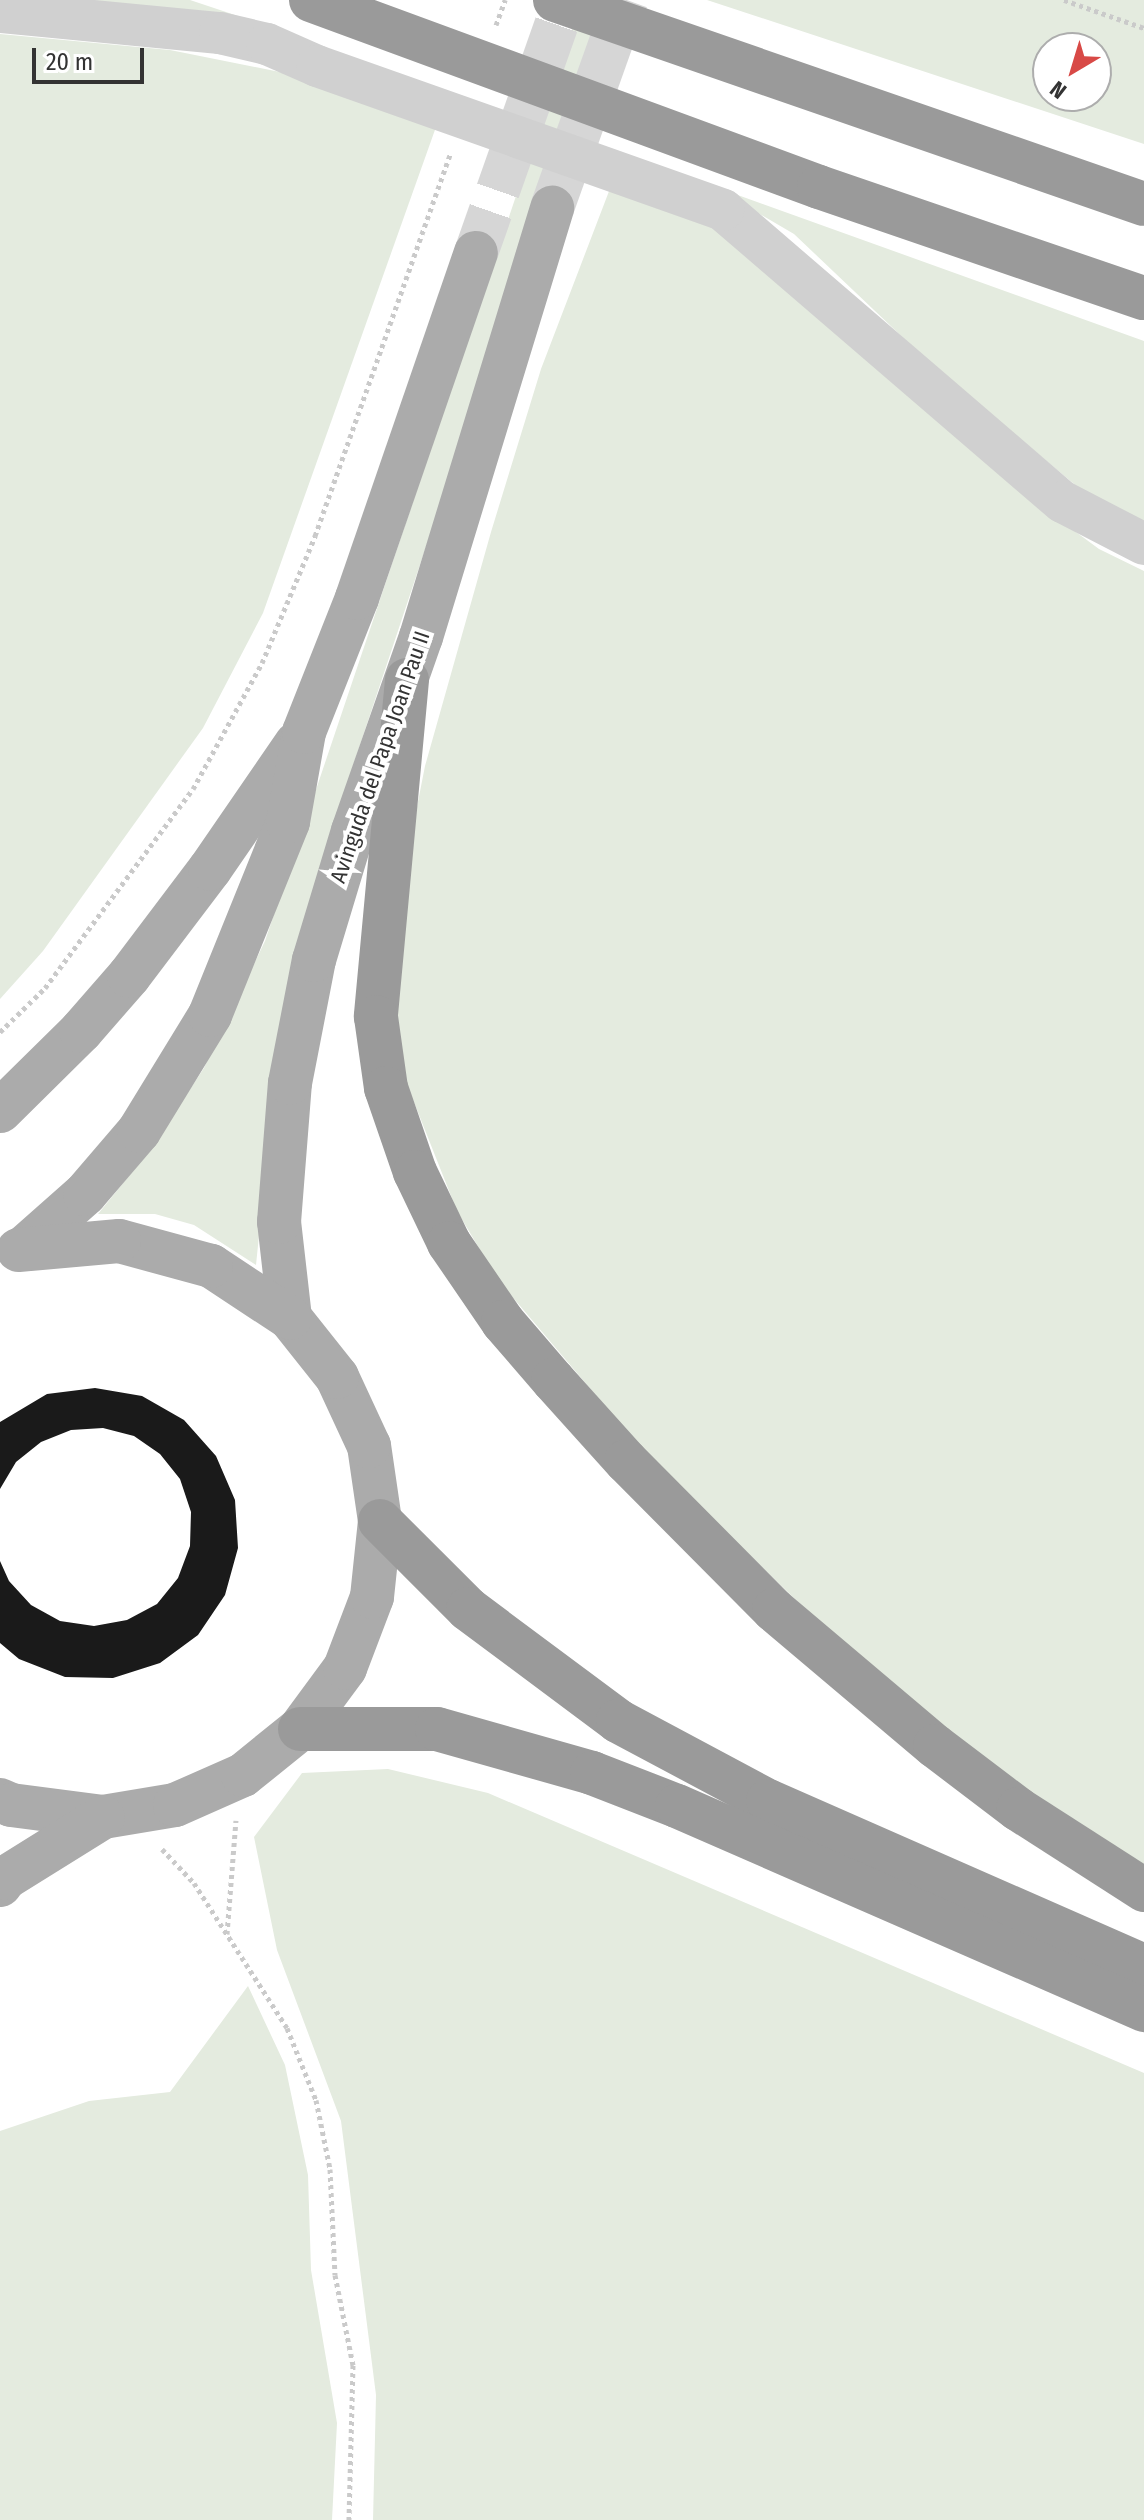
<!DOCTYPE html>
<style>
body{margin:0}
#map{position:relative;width:1144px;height:2520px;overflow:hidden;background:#fff;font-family:"Fira Sans Condensed",sans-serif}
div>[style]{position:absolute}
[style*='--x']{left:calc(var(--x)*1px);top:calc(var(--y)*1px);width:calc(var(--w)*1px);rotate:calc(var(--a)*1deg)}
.green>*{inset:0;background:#e4ebdf}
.building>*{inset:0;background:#1a1a1a}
.major-tunnel>*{height:44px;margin-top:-22px;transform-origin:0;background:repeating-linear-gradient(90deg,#d6d6d6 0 44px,transparent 0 66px)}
.path>*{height:5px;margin-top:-2.5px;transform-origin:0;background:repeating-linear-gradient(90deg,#cacaca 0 4px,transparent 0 8px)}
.minor>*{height:42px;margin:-21px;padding:0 21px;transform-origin:21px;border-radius:21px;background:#d0d0d0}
.major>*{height:44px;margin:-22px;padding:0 22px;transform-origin:22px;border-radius:22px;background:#ababab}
.highway>*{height:44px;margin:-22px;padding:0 22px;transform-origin:22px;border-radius:22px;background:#9a9a9a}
.minor-bridge>*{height:42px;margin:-21px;padding:0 21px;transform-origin:21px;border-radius:21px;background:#d0d0d0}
span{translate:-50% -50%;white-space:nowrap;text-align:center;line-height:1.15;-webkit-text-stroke:8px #fff;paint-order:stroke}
.street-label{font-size:22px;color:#333}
.north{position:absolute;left:1032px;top:32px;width:80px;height:80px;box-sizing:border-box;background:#fff;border:2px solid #adadad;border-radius:50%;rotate:218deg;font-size:22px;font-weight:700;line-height:32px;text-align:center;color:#333}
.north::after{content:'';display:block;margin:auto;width:28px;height:36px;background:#d84946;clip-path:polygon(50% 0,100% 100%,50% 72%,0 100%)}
.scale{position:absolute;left:32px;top:48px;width:112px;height:36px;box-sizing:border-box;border:4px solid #333;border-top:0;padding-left:10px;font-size:24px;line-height:28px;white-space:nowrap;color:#333;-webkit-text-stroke:6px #fff;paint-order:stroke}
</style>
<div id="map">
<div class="green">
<i style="clip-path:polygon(83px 0,190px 0,256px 22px)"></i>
<i style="clip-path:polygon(582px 0,608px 0,344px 793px,263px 1196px,256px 1265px,194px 1225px,155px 1214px,98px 1214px,150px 1150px,204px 1068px,265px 941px)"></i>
<i style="clip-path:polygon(evenodd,707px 0,1144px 0,1144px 144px,707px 0,1048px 48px,1096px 48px,1096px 96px,1048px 96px,1048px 48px)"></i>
<i style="clip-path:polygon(0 34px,170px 50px,280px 72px,436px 127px,263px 613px,203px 728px,43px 951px,0 999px)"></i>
<i style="clip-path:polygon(611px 186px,705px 220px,1019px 490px,1099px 549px,1144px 571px,1144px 1866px,1030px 1793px,848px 1651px,644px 1452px,498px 1280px,457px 1211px,406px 1082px,394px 989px,401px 888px,425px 766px,491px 532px,541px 369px)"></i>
<i style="clip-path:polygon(735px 194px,1144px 341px,1144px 530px,1104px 509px,935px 368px,794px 234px,734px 199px)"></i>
<i style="clip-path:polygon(388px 1769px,488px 1793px,1144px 2073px,1144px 2520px,373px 2520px,376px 2395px,341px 2121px,277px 1950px,254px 1837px,302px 1773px)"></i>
<i style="clip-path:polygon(248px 1986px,285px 2065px,308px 2175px,311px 2270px,337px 2423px,332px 2520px,0 2520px,0 2131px,89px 2101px,170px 2092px)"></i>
</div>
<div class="building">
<i style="clip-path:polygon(95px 1388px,142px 1396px,184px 1420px,216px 1456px,235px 1500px,238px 1548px,225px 1595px,198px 1635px,160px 1663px,113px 1678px,65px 1677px,19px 1659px,0 1643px,0 1561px,9px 1581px,31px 1605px,60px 1621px,94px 1626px,127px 1620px,157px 1604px,178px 1578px,190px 1546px,191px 1512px,180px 1479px,160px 1454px,134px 1436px,103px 1428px,71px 1430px,41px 1442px,16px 1462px,0 1489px,0 1422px,47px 1394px)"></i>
</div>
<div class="major-tunnel">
<i style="--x:552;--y:208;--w:221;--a:-70.4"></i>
<i style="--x:476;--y:253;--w:268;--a:-70.6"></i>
</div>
<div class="path">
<i style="--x:1064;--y:0;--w:85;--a:19.3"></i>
<i style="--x:496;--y:25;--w:27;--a:-70"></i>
<i style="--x:0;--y:1032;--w:63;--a:-44.4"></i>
<i style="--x:45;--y:988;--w:248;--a:-53.4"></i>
<i style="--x:193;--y:789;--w:144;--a:-61.3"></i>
<i style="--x:262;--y:663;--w:138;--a:-67.3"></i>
<i style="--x:315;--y:536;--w:406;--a:-70.5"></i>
<i style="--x:162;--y:1849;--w:47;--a:46.7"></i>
<i style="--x:194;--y:1883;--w:172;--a:57.3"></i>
<i style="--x:287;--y:2028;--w:78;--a:68.1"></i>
<i style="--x:316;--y:2100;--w:70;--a:78.5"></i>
<i style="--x:330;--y:2169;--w:106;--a:87.3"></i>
<i style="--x:335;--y:2275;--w:92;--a:78.7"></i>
<i style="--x:353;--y:2365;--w:155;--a:91.5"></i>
<i style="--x:227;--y:1934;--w:114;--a:-85.5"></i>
</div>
<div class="minor">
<i style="--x:0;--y:12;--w:221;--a:5.5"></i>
<i style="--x:220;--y:33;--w:48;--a:13.2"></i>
<i style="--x:267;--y:44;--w:55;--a:23.7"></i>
<i style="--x:723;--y:210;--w:448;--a:40.7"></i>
<i style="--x:1063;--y:502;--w:91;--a:27.4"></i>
</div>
<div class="major">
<i style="--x:0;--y:1111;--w:114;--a:-44.6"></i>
<i style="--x:81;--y:1031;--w:73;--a:-48.9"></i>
<i style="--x:129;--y:976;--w:134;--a:-52.9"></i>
<i style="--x:210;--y:869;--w:152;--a:-55.5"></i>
<i style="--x:25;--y:1247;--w:80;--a:-41.5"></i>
<i style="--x:85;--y:1194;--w:83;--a:-49.4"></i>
<i style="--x:139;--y:1131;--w:136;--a:-58.5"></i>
<i style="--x:210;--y:1015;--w:208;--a:-68"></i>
<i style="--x:288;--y:822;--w:91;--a:-79.9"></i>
<i style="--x:304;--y:732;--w:144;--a:-68.4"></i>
<i style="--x:357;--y:598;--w:365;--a:-71"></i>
<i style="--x:290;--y:1318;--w:97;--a:-96.5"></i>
<i style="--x:279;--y:1222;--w:139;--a:-85.5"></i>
<i style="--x:290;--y:1083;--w:125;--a:-79"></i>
<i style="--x:314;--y:960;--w:135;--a:-73.2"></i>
<i style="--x:353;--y:831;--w:206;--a:-70.7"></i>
<i style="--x:421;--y:637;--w:449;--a:-73"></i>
<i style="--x:0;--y:1800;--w:12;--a:24"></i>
<i style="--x:11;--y:1805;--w:93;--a:7.4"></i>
<i style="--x:103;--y:1817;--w:73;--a:-9.5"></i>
<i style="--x:175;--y:1805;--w:74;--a:-23.8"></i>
<i style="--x:243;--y:1775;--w:73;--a:-38.9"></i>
<i style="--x:300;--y:1729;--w:76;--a:-53.6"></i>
<i style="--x:345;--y:1668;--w:76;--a:-69.2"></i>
<i style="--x:372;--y:1597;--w:76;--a:-84"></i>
<i style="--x:380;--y:1521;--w:76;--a:-98.3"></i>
<i style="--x:369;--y:1446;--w:76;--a:-114.9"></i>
<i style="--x:337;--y:1377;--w:75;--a:-128.5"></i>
<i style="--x:290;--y:1318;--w:95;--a:-146.6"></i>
<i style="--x:211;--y:1266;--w:95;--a:-164.8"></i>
<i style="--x:119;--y:1241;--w:101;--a:174.9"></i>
<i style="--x:0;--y:1885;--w:9;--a:-54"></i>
<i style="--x:5;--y:1878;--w:115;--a:-31.9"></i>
</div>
<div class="highway">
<i style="--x:311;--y:0;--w:541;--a:20.21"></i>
<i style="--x:819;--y:187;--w:343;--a:18.9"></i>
<i style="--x:555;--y:0;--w:623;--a:19.1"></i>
<i style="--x:407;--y:680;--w:338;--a:95.3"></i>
<i style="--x:376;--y:1017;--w:72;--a:82"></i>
<i style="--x:386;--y:1088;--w:89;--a:71"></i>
<i style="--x:415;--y:1172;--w:79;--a:64.4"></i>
<i style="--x:449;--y:1243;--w:96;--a:55.6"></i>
<i style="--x:503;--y:1322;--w:77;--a:49.2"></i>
<i style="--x:553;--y:1380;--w:109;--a:48"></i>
<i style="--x:626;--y:1461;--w:210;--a:45.2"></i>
<i style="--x:774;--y:1610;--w:211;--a:40.2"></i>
<i style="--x:935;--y:1746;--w:104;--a:37.2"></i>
<i style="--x:1018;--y:1809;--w:150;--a:32.7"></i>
<i style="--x:380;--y:1521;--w:124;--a:45"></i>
<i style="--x:468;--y:1609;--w:187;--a:36.7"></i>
<i style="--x:618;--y:1721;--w:170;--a:28.1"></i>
<i style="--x:768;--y:1801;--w:411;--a:23.7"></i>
<i style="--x:300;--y:1729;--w:137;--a:0"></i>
<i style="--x:437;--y:1729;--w:161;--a:15.8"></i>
<i style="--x:592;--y:1773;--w:91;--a:21.2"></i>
<i style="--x:677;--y:1806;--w:510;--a:23.6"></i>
</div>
<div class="minor-bridge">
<i style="--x:317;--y:66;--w:431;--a:19.5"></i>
</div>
<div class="street-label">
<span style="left:380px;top:757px;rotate:-71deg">Avinguda del Papa Joan Pau II</span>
</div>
<div class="north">N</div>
<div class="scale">20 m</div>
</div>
